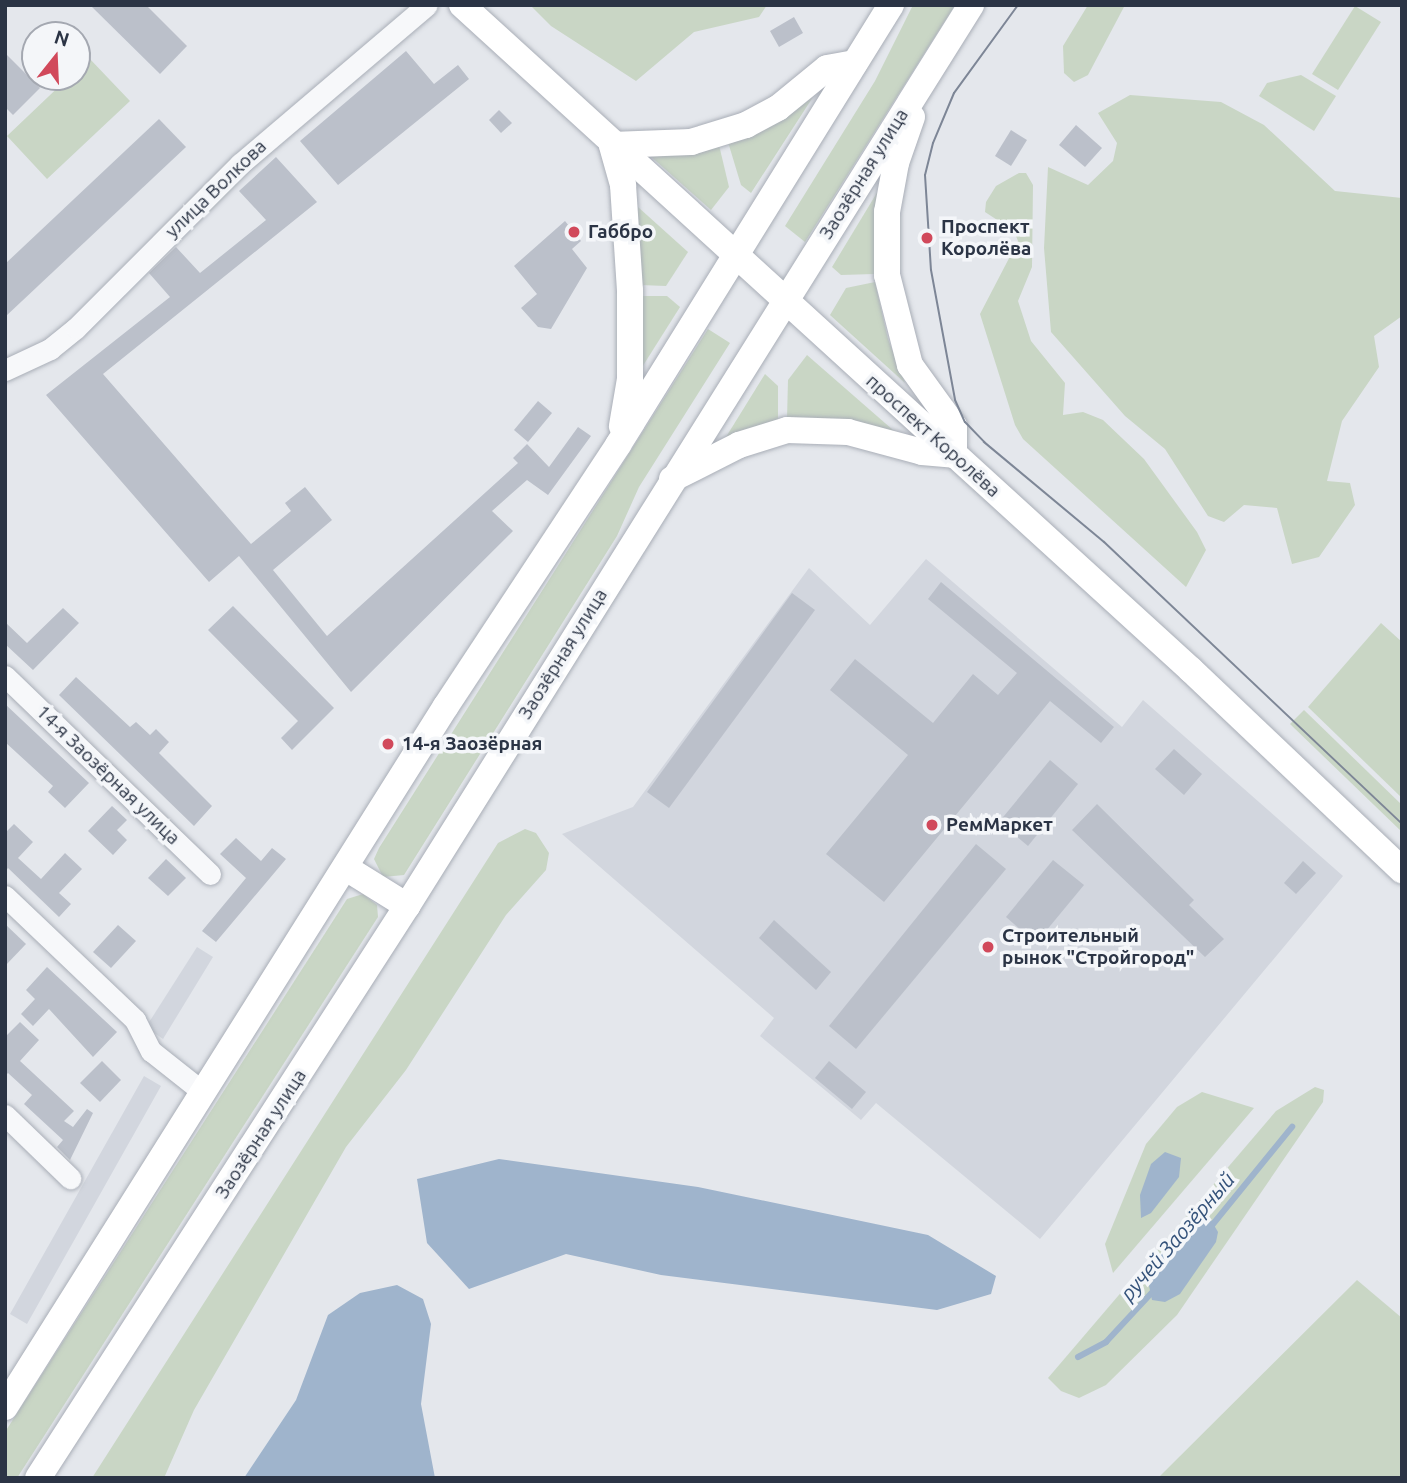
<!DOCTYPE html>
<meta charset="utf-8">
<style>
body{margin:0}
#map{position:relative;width:1407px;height:1483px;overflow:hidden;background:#e4e7ec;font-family:Ubuntu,sans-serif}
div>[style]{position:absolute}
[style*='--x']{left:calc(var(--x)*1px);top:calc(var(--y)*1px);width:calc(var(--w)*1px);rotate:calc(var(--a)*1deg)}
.built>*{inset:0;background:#d2d6de}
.green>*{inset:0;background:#c9d6c5}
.water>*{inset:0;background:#9fb4cc}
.stream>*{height:6px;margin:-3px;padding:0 3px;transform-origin:3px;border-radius:3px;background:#9fb4cc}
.building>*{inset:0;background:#bbc0ca}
.roads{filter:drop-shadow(0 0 2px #a9aeb7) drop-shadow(0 0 2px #a9aeb7)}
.minor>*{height:21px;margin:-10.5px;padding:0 10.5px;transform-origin:10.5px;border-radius:10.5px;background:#f7f8fa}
.major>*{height:26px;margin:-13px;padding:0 13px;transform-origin:13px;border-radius:13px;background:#fff}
.tram>*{height:2px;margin:-1px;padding:0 1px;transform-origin:1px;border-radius:1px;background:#7d8696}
.dots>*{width:19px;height:19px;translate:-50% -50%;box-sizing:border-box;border:4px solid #f4f6f9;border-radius:50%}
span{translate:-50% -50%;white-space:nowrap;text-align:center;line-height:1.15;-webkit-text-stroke:7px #f4f6f9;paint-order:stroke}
.street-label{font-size:19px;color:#2b3445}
.poi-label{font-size:19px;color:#2b3445;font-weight:700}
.left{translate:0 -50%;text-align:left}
.water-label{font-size:21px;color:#34527a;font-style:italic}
.frame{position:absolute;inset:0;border:7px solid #2b3445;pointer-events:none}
.north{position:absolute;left:21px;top:21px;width:70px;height:70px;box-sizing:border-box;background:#f4f6f9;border:2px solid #a4a8b1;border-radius:50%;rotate:18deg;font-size:19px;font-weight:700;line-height:28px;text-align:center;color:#2b3445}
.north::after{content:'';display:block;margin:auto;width:24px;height:32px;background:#d1495b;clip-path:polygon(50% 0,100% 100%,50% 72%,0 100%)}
</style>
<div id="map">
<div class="built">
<i style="clip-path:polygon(926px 559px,1122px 727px,1143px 700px,1343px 876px,1040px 1239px,876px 1103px,861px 1120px,760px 1036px,774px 1018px,562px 834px,633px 807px,809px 568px,870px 625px)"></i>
<i style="clip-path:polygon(197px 947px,213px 957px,163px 1039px,146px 1027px)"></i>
<i style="clip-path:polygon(144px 1076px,161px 1086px,27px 1324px,10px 1314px)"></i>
</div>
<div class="green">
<i style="clip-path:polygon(530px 5px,767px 5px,759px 17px,694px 32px,636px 81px,551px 26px)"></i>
<i style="clip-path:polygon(913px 5px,955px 5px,805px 242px,785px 226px,875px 81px)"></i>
<i style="clip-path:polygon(1088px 5px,1125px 5px,1088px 75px,1074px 82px,1064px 73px,1063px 46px)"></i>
<i style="clip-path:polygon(1355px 6px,1381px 22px,1338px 90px,1312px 74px)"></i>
<i style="clip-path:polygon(89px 58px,130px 101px,47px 179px,7px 136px,69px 77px,77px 77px,77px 70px)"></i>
<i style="clip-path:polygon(1301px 75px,1336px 96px,1314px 131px,1259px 96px,1267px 83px)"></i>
<i style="clip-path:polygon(1130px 95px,1221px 102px,1264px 125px,1335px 191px,1402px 198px,1402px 316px,1374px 336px,1379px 367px,1342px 421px,1327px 481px,1350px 483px,1355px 505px,1319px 557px,1292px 564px,1277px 508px,1244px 505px,1224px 522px,1208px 516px,1165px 449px,1125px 416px,1051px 332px,1044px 248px,1048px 167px,1088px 185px,1113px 161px,1117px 143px,1098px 113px)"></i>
<i style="clip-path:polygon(813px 97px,751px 193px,741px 185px,728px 142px,792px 113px)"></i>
<i style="clip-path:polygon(719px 145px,729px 187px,711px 210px,648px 154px)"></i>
<i style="clip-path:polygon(1019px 173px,1026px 173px,1033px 185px,1032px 267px,1018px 301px,1031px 341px,1065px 383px,1063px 415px,1083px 412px,1103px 420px,1144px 459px,1197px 532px,1206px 550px,1186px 587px,1023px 439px,1015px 425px,980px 314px,1018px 241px,1014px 231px,985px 212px,986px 202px,996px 186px)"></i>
<i style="clip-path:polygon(878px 191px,874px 274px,841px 275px,832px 267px)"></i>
<i style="clip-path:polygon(638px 207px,688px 252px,666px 286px,640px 285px)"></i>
<i style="clip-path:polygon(875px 282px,888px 339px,905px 383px,830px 315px,846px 288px)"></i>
<i style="clip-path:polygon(640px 296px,667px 296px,680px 307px,639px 372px)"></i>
<i style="clip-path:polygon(708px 329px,730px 343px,639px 487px,617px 536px,404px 875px,383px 877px,374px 859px,379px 848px)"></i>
<i style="clip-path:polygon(807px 355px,901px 437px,787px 419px,788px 380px)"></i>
<i style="clip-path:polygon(765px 374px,778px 386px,778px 421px,726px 437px)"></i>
<i style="clip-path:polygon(1381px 623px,1402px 642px,1402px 798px,1308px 707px)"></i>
<i style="clip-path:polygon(1304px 710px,1402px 805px,1402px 832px,1290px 724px)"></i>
<i style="clip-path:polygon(525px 829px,536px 833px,549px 853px,546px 870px,506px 915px,406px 1070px,346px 1147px,194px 1410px,164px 1478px,92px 1478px,498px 843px)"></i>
<i style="clip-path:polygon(363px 894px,377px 905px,378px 917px,17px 1478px,5px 1478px,5px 1432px,347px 899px)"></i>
<i style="clip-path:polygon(1315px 1087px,1324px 1090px,1323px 1102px,1177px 1315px,1106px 1385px,1079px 1398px,1061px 1391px,1048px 1378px,1276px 1111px)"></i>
<i style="clip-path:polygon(1202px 1092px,1254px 1108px,1113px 1273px,1105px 1244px,1146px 1144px,1177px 1107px)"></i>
<i style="clip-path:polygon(1357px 1280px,1402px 1318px,1402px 1478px,1158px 1478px)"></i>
</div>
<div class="water">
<i style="clip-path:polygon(1165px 1152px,1181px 1158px,1179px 1177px,1151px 1213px,1141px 1218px,1140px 1195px,1151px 1164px)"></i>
<i style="clip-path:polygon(499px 1159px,698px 1187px,928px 1235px,996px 1276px,991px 1294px,937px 1310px,661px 1275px,566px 1254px,469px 1289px,427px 1243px,417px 1179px)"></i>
<i style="clip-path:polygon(1194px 1215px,1208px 1215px,1218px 1232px,1216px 1242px,1180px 1294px,1165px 1302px,1152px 1300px,1148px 1281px,1157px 1261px,1177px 1228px)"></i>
<i style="clip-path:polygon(397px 1285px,423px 1299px,431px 1324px,421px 1404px,435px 1478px,244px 1478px,296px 1400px,328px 1315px,360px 1293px)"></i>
</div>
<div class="stream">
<i style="--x:1209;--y:1229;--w:132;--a:-50.9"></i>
<i style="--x:1078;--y:1357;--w:32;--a:-28"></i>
<i style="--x:1106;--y:1342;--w:72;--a:-47.2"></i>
</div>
<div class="building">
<i style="clip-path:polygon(90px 5px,146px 5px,187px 46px,160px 74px)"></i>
<i style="clip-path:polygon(794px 17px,803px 33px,779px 47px,770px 31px)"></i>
<i style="clip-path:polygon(406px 51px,434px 84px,458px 65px,469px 79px,338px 185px,300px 141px)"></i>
<i style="clip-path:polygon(5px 53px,40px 88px,13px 115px,5px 107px)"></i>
<i style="clip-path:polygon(499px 110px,512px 123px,501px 133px,489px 120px)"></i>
<i style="clip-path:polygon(159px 119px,186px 147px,5px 317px,5px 264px)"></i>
<i style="clip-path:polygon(1076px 125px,1102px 148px,1085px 167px,1059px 145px)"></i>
<i style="clip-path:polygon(1011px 130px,1027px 140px,1011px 166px,995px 156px)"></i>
<i style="clip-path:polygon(276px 157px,317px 202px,103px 374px,251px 544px,291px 511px,285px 503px,305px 487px,332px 520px,273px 570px,327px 636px,518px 463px,513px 458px,527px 444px,549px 467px,578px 427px,591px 436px,548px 495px,527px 480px,492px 511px,513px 531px,351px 692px,239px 556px,209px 582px,46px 395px,170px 297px,149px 273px,176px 247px,200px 273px,266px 220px,239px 191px)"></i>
<i style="clip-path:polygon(565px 221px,581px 241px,572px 249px,587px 268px,551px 329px,538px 327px,521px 308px,537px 294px,514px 266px)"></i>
<i style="clip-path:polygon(538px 401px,552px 413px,528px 442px,514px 430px)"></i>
<i style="clip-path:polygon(941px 582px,1114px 727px,1101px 743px,1050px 701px,884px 902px,826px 854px,908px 755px,830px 690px,855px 659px,933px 723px,973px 674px,998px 695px,1017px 673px,928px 599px)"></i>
<i style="clip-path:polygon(792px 593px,815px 610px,669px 808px,647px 792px)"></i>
<i style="clip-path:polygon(233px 606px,334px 708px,292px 750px,281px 738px,298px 721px,208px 630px)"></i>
<i style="clip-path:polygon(63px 608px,79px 623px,33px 670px,5px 644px,5px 622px,27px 643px)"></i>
<i style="clip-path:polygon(76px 677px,130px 727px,136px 722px,150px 735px,156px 729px,169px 742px,159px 753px,212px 806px,194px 826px,59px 695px)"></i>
<i style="clip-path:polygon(5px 704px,89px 783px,65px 808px,48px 792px,53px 786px,5px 742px)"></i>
<i style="clip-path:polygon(1174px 749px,1202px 774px,1184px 795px,1155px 769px)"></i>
<i style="clip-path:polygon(1050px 760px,1078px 784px,1028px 846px,999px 822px)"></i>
<i style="clip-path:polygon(1097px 804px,1194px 900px,1189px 905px,1224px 939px,1205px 957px,1072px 830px)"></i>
<i style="clip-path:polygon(112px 806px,127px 820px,117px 830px,127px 840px,113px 855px,88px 831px)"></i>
<i style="clip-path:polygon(14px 824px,33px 842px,18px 858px,41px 879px,65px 853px,82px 869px,59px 893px,71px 904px,59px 917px,8px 868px,5px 872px,5px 833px)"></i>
<i style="clip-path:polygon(236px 838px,261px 861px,272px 848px,286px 859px,216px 942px,202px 931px,246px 878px,220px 854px)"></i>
<i style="clip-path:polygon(976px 844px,1006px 869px,856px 1049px,829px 1026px)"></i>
<i style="clip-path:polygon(166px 859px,186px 878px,168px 896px,148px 878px)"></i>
<i style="clip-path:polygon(1053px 860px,1084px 885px,1036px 943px,1006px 917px)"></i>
<i style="clip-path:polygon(1303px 861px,1316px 873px,1296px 894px,1284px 883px)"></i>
<i style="clip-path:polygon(774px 920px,831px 972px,816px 990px,759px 938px)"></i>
<i style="clip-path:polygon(5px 924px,26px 944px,5px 966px)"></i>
<i style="clip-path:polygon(118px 925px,136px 941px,111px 968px,93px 952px)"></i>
<i style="clip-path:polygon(47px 967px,117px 1032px,93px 1057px,49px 1009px,33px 1026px,21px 1014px,35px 999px,26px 990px)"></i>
<i style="clip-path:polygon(20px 1022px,39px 1040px,20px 1061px,74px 1111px,64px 1121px,73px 1127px,87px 1109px,93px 1113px,70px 1160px,57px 1147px,63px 1140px,24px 1104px,32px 1095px,8px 1073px,5px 1076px,5px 1037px)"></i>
<i style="clip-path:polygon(102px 1061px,121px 1080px,100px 1102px,80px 1083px)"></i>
<i style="clip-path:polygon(829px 1061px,866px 1092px,852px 1109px,815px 1078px)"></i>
</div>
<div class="roads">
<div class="minor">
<i style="--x:5;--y:370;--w:50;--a:-25"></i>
<i style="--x:50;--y:349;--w:33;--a:-39"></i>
<i style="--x:76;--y:328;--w:232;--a:-45"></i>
<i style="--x:240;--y:164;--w:245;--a:-40.4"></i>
<i style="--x:5;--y:676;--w:285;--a:44"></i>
<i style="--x:5;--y:896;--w:180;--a:43.6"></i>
<i style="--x:135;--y:1020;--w:35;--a:63"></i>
<i style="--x:151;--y:1051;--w:66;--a:38.3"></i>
<i style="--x:5;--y:1115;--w:91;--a:44.1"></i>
</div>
<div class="major">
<i style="--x:462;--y:5;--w:987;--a:42.37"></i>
<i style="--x:1191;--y:670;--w:291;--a:43.5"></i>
<i style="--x:912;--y:117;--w:49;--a:109.2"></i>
<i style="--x:896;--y:163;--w:50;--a:100.4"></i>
<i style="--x:887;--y:212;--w:63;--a:90"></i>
<i style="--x:887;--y:275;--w:93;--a:75.7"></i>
<i style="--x:910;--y:365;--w:75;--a:54.2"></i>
<i style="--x:954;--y:426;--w:29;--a:90"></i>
<i style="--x:612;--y:145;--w:79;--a:-2.2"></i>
<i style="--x:691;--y:142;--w:58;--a:-17.2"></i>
<i style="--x:746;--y:125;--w:36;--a:-28"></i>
<i style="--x:778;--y:108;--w:63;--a:-39.2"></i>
<i style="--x:827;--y:68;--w:28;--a:-10"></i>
<i style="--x:612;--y:146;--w:41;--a:74.2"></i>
<i style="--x:623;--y:185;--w:106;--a:86.2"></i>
<i style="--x:630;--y:291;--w:88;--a:90"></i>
<i style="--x:630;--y:379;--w:48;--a:99.7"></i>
<i style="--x:672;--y:479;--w:75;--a:-26.9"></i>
<i style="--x:739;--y:445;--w:50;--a:-17.4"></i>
<i style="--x:787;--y:430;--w:61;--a:1.9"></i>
<i style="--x:848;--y:432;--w:77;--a:15.1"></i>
<i style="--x:922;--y:452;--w:32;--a:5"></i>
<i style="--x:346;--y:868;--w:72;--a:31.9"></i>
<i style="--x:5;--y:1407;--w:828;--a:-57.83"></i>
<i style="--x:446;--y:706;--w:313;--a:-56.6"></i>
<i style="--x:618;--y:445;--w:518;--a:-58.18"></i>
<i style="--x:38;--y:1478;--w:681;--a:-57.17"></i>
<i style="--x:407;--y:906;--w:1063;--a:-57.95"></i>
</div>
</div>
<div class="tram">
<i style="--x:1018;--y:5;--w:109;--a:126"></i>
<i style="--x:954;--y:93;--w:54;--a:112.8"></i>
<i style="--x:933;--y:143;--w:33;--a:104"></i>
<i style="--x:925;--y:175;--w:95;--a:86.4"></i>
<i style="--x:931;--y:270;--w:132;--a:79.5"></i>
<i style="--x:955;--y:400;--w:24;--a:66"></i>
<i style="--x:965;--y:422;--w:28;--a:46"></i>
<i style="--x:984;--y:442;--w:156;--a:39.8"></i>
<i style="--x:1104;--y:542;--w:410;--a:43.4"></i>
</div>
<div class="dots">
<i style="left:574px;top:232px;background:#d1495b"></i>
<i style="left:927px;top:238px;background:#d1495b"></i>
<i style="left:388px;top:744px;background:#d1495b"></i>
<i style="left:932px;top:825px;background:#d1495b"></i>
<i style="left:988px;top:947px;background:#d1495b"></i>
</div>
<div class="street-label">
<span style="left:864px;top:174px;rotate:-58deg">Заозёрная улица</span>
<span style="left:216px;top:189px;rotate:-44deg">улица Волкова</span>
<span style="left:933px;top:436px;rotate:42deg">проспект Королёва</span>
<span style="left:563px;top:654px;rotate:-58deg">Заозёрная улица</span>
<span style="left:108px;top:775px;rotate:44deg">14-я Заозёрная улица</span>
<span style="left:261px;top:1134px;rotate:-57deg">Заозёрная улица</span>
</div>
<div class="poi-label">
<span class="left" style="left:941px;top:238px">Проспект<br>Королёва</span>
<span class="left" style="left:588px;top:232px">Габбро</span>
<span class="left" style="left:402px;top:744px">14-я Заозёрная</span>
<span class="left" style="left:946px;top:825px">РемМаркет</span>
<span class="left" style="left:1002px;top:947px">Строительный<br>рынок "Стройгород"</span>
</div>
<div class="water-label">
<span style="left:1177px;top:1236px;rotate:-49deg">ручей Заозёрный</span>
</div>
<div class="frame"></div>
<div class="north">N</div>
</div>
